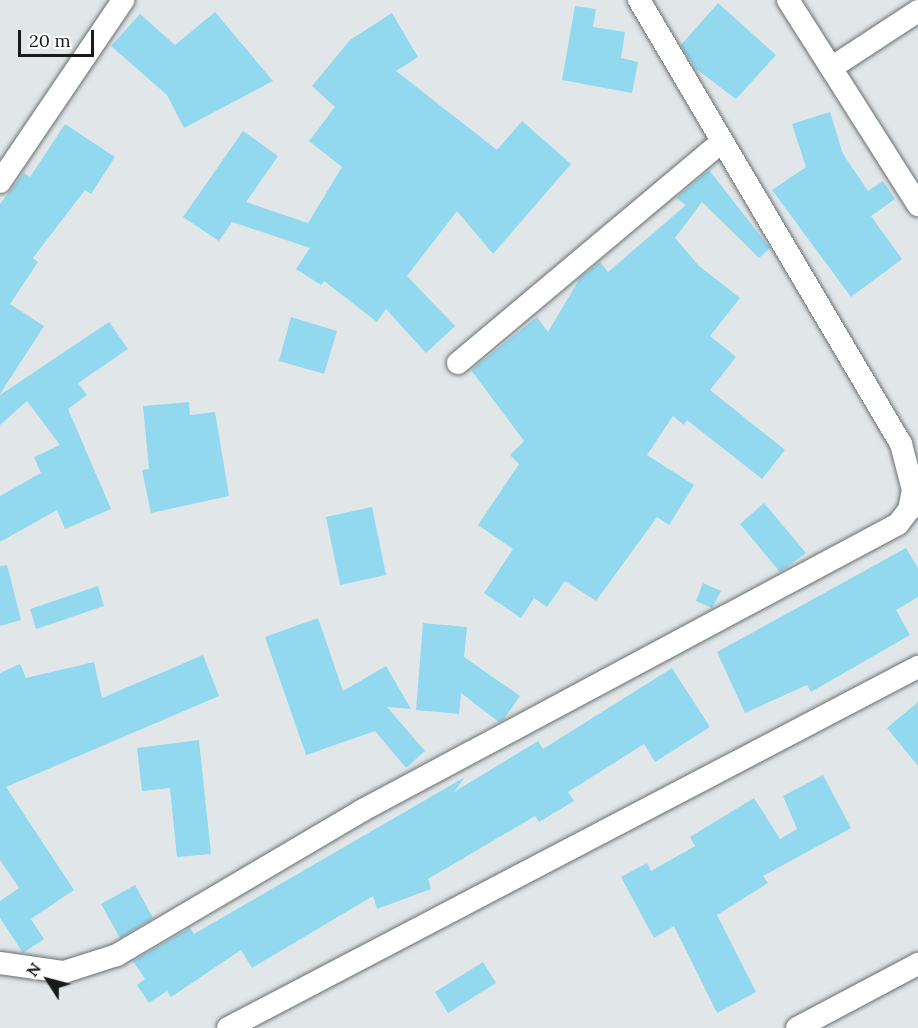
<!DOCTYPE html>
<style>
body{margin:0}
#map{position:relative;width:918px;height:1028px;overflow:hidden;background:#e1e7e9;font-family:Lora,serif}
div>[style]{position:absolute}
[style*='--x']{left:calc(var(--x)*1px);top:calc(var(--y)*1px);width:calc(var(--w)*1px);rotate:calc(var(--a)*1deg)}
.building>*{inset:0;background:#92d9ef}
.roads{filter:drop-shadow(0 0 2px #696e6f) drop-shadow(0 0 2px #696e6f)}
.street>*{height:22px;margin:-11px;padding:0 11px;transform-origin:11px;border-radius:11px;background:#fff}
span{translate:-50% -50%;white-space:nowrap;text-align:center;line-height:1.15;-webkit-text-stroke:4.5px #fff;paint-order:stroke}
.north{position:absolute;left:18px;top:950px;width:60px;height:60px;-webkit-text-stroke:4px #fff;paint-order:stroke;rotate:306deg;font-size:16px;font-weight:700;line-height:24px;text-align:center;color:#181a1a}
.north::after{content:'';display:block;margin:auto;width:21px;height:27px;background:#181a1a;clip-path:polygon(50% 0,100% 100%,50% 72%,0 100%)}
.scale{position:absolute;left:18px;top:30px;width:76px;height:27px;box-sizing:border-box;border:3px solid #181a1a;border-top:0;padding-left:8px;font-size:18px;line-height:21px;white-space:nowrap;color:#181a1a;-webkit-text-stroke:4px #fff;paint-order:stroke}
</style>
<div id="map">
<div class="building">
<i style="clip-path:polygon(718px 3px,776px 55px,736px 99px,696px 69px,681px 45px)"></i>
<i style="clip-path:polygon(575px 6px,596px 9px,593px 27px,625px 32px,621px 58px,638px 62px,632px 93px,562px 80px)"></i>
<i style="clip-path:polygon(215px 12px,273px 81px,184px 128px,167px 95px,111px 46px,140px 14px,175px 45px)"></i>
<i style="clip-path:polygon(392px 13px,418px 57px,396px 71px,497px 150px,522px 121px,571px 164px,493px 254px,457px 211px,407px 276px,455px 326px,426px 353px,386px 309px,377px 322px,324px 281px,321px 285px,296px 269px,310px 248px,232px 222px,219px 241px,183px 217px,243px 131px,278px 156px,246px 202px,308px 223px,342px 167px,309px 141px,335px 107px,312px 86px,350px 40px)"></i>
<i style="clip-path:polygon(830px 112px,843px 154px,868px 191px,883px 181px,895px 199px,871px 216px,902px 259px,851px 297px,772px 190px,806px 167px,792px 124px)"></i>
<i style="clip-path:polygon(65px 124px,115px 157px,91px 194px,85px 190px,33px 258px,38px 262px,10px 304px,44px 326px,0 394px,0 204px,24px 173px,30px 177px)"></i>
<i style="clip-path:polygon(709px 170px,770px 248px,759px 258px,702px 202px,675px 238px,699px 266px,740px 298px,710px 336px,736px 357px,710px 390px,785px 450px,762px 479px,687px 420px,684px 425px,673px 416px,647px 455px,694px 485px,669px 525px,657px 517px,596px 601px,565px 581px,547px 607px,534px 598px,521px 618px,484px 593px,513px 549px,478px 525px,519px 464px,510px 455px,524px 441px,471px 370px,537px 317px,548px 332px,580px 278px,600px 262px,608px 272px,686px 205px,676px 198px)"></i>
<i style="clip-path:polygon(291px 317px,337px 331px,324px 374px,279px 361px)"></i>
<i style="clip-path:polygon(109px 322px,128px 349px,78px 383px,87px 395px,68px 409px,111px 509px,65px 529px,57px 510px,0 542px,0 496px,41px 473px,34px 457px,60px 445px,27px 401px,0 425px,0 395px)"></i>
<i style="clip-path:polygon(189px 402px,190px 415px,215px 412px,229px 496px,151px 513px,142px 470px,149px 469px,143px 406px)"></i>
<i style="clip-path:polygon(764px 503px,806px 553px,780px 572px,740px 524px)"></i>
<i style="clip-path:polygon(372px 507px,386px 575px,340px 585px,326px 517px)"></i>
<i style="clip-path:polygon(906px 548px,918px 568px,918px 597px,896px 610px,910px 635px,811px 692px,807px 685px,745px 713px,717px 652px)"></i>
<i style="clip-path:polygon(7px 565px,21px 620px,0 626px,0 566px)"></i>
<i style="clip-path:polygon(703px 583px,721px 591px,712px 608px,696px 601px)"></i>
<i style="clip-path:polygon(98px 586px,104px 606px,36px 629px,30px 609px)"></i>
<i style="clip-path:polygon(318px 618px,343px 691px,386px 666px,411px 709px,387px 707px,425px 751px,406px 768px,375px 731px,306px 755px,265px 637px)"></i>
<i style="clip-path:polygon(423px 623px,467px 627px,464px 657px,520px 696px,504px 719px,499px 722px,461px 693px,459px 714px,416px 710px)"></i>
<i style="clip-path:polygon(203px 655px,219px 696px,6px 787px,74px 890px,31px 919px,44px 939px,23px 953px,0 918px,0 901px,19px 888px,0 860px,0 673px,20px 664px,26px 678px,94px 662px,102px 698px)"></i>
<i style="clip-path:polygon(672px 668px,710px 727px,655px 762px,644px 744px,568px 792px,574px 801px,539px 822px,535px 816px,428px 879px,431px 889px,377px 909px,373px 896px,252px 968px,241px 950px,171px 997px,167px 991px,149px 1003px,137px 985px,145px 979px,133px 961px,190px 928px,194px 934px,465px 777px,454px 792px,538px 741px,543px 749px)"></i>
<i style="clip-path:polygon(918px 702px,918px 766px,887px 728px)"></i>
<i style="clip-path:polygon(199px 740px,211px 854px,177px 857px,170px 788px,142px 791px,137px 748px)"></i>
<i style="clip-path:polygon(823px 775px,851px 828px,763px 876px,768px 883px,717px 915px,756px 992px,717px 1013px,674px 926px,654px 938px,621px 877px,647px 863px,651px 871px,695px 846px,690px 837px,754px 798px,780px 839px,797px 829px,783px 796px)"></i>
<i style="clip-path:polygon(135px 885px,153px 918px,120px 938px,101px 904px)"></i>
<i style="clip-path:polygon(483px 962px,496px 983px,448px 1013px,435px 992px)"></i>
</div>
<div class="roads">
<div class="street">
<i style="--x:788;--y:0;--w:243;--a:57.6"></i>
<i style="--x:831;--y:68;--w:104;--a:-33.2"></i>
<i style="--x:0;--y:182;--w:220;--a:-55.9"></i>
<i style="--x:458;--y:363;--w:344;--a:-40"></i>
<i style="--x:0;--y:963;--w:65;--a:8"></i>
<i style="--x:64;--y:972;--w:56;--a:-17.8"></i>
<i style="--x:117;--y:955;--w:283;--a:-30.5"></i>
<i style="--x:361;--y:811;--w:609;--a:-28.12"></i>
<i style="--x:898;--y:524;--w:18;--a:-52"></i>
<i style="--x:909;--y:510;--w:20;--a:-79"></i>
<i style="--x:913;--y:490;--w:48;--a:-104.6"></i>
<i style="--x:901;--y:444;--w:516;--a:-120.54"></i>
<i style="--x:228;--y:1028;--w:779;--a:-27.62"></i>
<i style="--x:797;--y:1028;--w:137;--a:-27.9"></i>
</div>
</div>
<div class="north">N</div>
<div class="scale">20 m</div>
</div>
